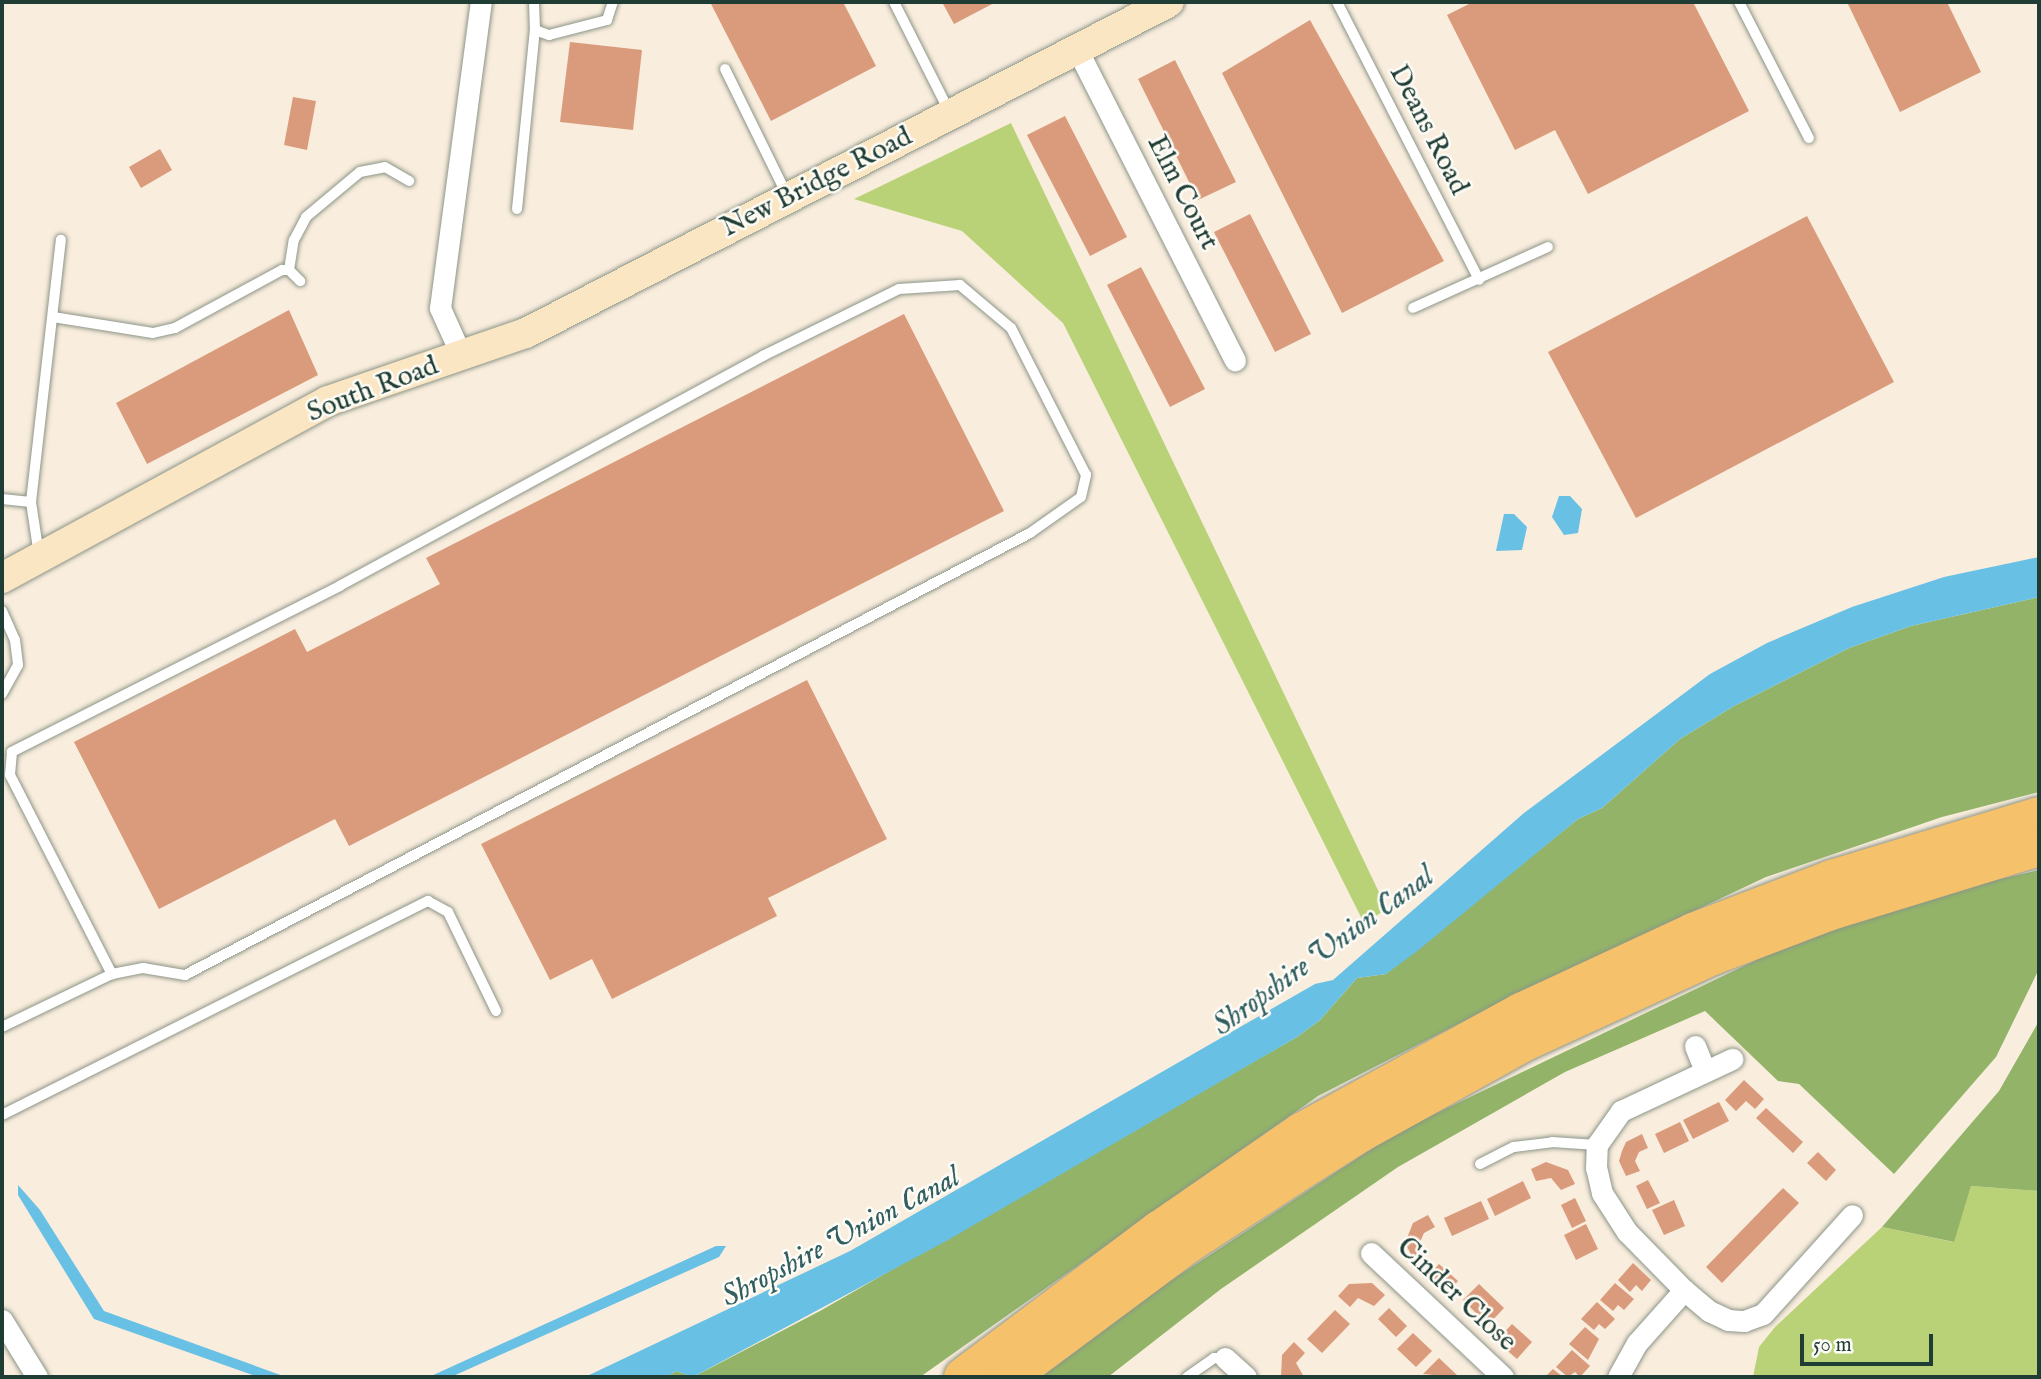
<!DOCTYPE html>
<style>
body{margin:0}
#map{position:relative;width:2041px;height:1379px;overflow:hidden;background:#f9eddd;font-family:"IM FELL English",serif}
div>[style]{position:absolute}
[style*='--x']{left:calc(var(--x)*1px);top:calc(var(--y)*1px);width:calc(var(--w)*1px);rotate:calc(var(--a)*1deg)}
.green>*{inset:0;background:#bad277}
.forest>*{inset:0;background:#93b468}
.water>*{inset:0;background:#68c0e5}
.building>*{inset:0;background:#d99b7b}
.roads{filter:drop-shadow(0 0 2px #8c9588) drop-shadow(0 0 2px #8c9588)}
.lane>*{height:10px;margin:-5px;padding:0 5px;transform-origin:5px;border-radius:5px;background:#fff}
.street>*{height:21px;margin:-10.5px;padding:0 10.5px;transform-origin:10.5px;border-radius:10.5px;background:#fff}
.secondary>*{height:30px;margin:-15px;padding:0 15px;transform-origin:15px;border-radius:15px;background:#fbe6c4}
.highway>*{height:38px;margin:-19px;padding:0 19px;transform-origin:19px;border-radius:19px;background:#f5c16b}
span{translate:-50% -50%;white-space:nowrap;text-align:center;line-height:1.15;-webkit-text-stroke:5px #fdfcf7;paint-order:stroke}
.street-label{font-size:28px;color:#1f3d34}
.water-label{font-size:30px;color:#315e60;font-style:italic}
.frame{position:absolute;inset:0;border:4px solid #1f3d34;pointer-events:none}
.scale{position:absolute;left:1800px;top:1334px;width:133px;height:32px;box-sizing:border-box;border:4px solid #1f3d34;border-top:0;padding-left:9px;font-size:21px;line-height:24px;white-space:nowrap;color:#1f3d34;-webkit-text-stroke:5px #fdfcf7;paint-order:stroke}
</style>
<div id="map">
<div class="green">
<i style="clip-path:polygon(1011px 123px,1387px 909px,1364px 923px,1063px 323px,962px 231px,854px 199px)"></i>
<i style="clip-path:polygon(1971px 1186px,2039px 1191px,2039px 1377px,1753px 1377px,1759px 1347px,1775px 1327px,1882px 1227px,1953px 1242px)"></i>
</div>
<div class="forest">
<i style="clip-path:polygon(2039px 597px,2039px 792px,1942px 817px,1766px 877px,1501px 1002px,1318px 1096px,920px 1377px,667px 1377px,676px 1371px,693px 1377px,820px 1311px,1297px 1037px,1320px 1020px,1357px 978px,1386px 974px,1578px 819px,1602px 808px,1680px 739px,1734px 706px,1849px 648px,1911px 626px)"></i>
<i style="clip-path:polygon(2039px 870px,2039px 969px,1996px 1057px,1894px 1174px,1799px 1084px,1778px 1081px,1705px 1011px,1565px 1072px,1398px 1167px,1221px 1289px,1108px 1377px,1041px 1377px,1167px 1283px,1399px 1131px,1792px 943px,1957px 889px)"></i>
<i style="clip-path:polygon(2039px 1021px,2039px 1191px,1971px 1186px,1954px 1242px,1882px 1227px,1999px 1091px)"></i>
</div>
<div class="water">
<i style="clip-path:polygon(1559px 496px,1570px 496px,1582px 509px,1578px 533px,1564px 535px,1552px 517px)"></i>
<i style="clip-path:polygon(1504px 514px,1514px 514px,1527px 527px,1522px 550px,1496px 551px)"></i>
<i style="clip-path:polygon(2039px 557px,2039px 597px,1911px 626px,1849px 648px,1734px 706px,1680px 739px,1602px 808px,1578px 819px,1416px 952px,1386px 974px,1357px 978px,1320px 1020px,1297px 1037px,948px 1240px,693px 1377px,676px 1371px,667px 1377px,585px 1377px,850px 1251px,1315px 984px,1333px 980px,1524px 813px,1710px 674px,1767px 643px,1852px 607px,1944px 577px)"></i>
<i style="clip-path:polygon(18px 1185px,40px 1210px,104px 1311px,286px 1377px,258px 1377px,94px 1319px,18px 1195px)"></i>
<i style="clip-path:polygon(716px 1246px,726px 1246px,719px 1257px,451px 1377px,429px 1377px)"></i>
</div>
<div class="building">
<i style="clip-path:polygon(710px 2px,843px 2px,876px 66px,771px 121px)"></i>
<i style="clip-path:polygon(942px 2px,996px 2px,954px 24px)"></i>
<i style="clip-path:polygon(1473px 2px,1693px 2px,1749px 111px,1588px 194px,1555px 130px,1515px 150px,1447px 15px)"></i>
<i style="clip-path:polygon(1847px 2px,1947px 2px,1981px 72px,1900px 112px)"></i>
<i style="clip-path:polygon(1310px 20px,1444px 261px,1342px 313px,1222px 73px)"></i>
<i style="clip-path:polygon(570px 42px,642px 50px,633px 130px,560px 122px)"></i>
<i style="clip-path:polygon(1175px 60px,1236px 182px,1198px 200px,1138px 79px)"></i>
<i style="clip-path:polygon(293px 97px,316px 101px,307px 150px,284px 145px)"></i>
<i style="clip-path:polygon(1065px 116px,1127px 237px,1090px 256px,1027px 135px)"></i>
<i style="clip-path:polygon(160px 149px,172px 170px,141px 188px,129px 167px)"></i>
<i style="clip-path:polygon(1250px 214px,1311px 334px,1275px 352px,1214px 232px)"></i>
<i style="clip-path:polygon(1807px 216px,1894px 382px,1636px 518px,1548px 352px)"></i>
<i style="clip-path:polygon(1141px 267px,1205px 389px,1170px 407px,1107px 285px)"></i>
<i style="clip-path:polygon(289px 310px,318px 375px,147px 464px,116px 403px)"></i>
<i style="clip-path:polygon(904px 314px,1004px 511px,349px 846px,335px 819px,159px 909px,74px 742px,295px 629px,307px 652px,440px 584px,426px 558px)"></i>
<i style="clip-path:polygon(807px 680px,887px 839px,768px 898px,777px 916px,612px 999px,592px 959px,550px 980px,481px 844px)"></i>
<i style="clip-path:polygon(1744px 1080px,1764px 1099px,1755px 1109px,1746px 1101px,1736px 1111px,1725px 1100px)"></i>
<i style="clip-path:polygon(1719px 1102px,1729px 1121px,1693px 1139px,1683px 1120px)"></i>
<i style="clip-path:polygon(1766px 1108px,1803px 1142px,1793px 1153px,1756px 1118px)"></i>
<i style="clip-path:polygon(1680px 1122px,1689px 1141px,1664px 1153px,1655px 1134px)"></i>
<i style="clip-path:polygon(1642px 1134px,1648px 1148px,1639px 1152px,1635px 1161px,1640px 1171px,1626px 1176px,1619px 1161px,1622px 1151px,1626px 1142px)"></i>
<i style="clip-path:polygon(1818px 1152px,1836px 1170px,1826px 1181px,1807px 1163px)"></i>
<i style="clip-path:polygon(1546px 1162px,1568px 1170px,1575px 1184px,1561px 1190px,1551px 1178px,1536px 1181px,1531px 1169px)"></i>
<i style="clip-path:polygon(1648px 1180px,1660px 1203px,1647px 1209px,1636px 1186px)"></i>
<i style="clip-path:polygon(1523px 1181px,1531px 1198px,1495px 1216px,1487px 1199px)"></i>
<i style="clip-path:polygon(1783px 1188px,1799px 1203px,1722px 1283px,1706px 1267px)"></i>
<i style="clip-path:polygon(1575px 1198px,1586px 1221px,1572px 1228px,1561px 1205px)"></i>
<i style="clip-path:polygon(1674px 1200px,1685px 1226px,1664px 1235px,1652px 1210px)"></i>
<i style="clip-path:polygon(1481px 1201px,1489px 1219px,1452px 1236px,1444px 1218px)"></i>
<i style="clip-path:polygon(1428px 1215px,1435px 1227px,1424px 1233px,1420px 1242px,1425px 1251px,1413px 1258px,1405px 1243px,1413px 1223px)"></i>
<i style="clip-path:polygon(1586px 1224px,1598px 1249px,1576px 1260px,1564px 1235px)"></i>
<i style="clip-path:polygon(1633px 1263px,1651px 1280px,1642px 1291px,1636px 1285px,1630px 1292px,1618px 1280px)"></i>
<i style="clip-path:polygon(1439px 1264px,1458px 1281px,1447px 1292px,1429px 1275px)"></i>
<i style="clip-path:polygon(1372px 1283px,1385px 1295px,1374px 1306px,1358px 1298px,1350px 1307px,1338px 1296px,1349px 1284px)"></i>
<i style="clip-path:polygon(1615px 1283px,1634px 1299px,1624px 1310px,1618px 1305px,1613px 1311px,1600px 1300px)"></i>
<i style="clip-path:polygon(1479px 1284px,1504px 1308px,1488px 1325px,1463px 1300px)"></i>
<i style="clip-path:polygon(1597px 1302px,1615px 1319px,1605px 1329px,1599px 1324px,1594px 1330px,1581px 1319px)"></i>
<i style="clip-path:polygon(1389px 1308px,1407px 1326px,1396px 1337px,1378px 1319px)"></i>
<i style="clip-path:polygon(1335px 1310px,1350px 1324px,1322px 1353px,1307px 1339px)"></i>
<i style="clip-path:polygon(1512px 1324px,1532px 1342px,1517px 1359px,1496px 1341px)"></i>
<i style="clip-path:polygon(1585px 1327px,1599px 1339px,1588px 1360px,1569px 1344px)"></i>
<i style="clip-path:polygon(1413px 1333px,1432px 1351px,1416px 1367px,1397px 1349px)"></i>
<i style="clip-path:polygon(1294px 1342px,1305px 1353px,1296px 1363px,1304px 1377px,1281px 1377px,1282px 1355px)"></i>
<i style="clip-path:polygon(1572px 1350px,1590px 1366px,1580px 1377px,1575px 1372px,1568px 1377px,1556px 1367px)"></i>
<i style="clip-path:polygon(1439px 1358px,1458px 1376px,1456px 1377px,1423px 1374px)"></i>
<i style="clip-path:polygon(1553px 1369px,1563px 1377px,1545px 1377px)"></i>
</div>
<div class="roads">
<div class="lane">
<i style="--x:534;--y:2;--w:28;--a:88"></i>
<i style="--x:535;--y:30;--w:15;--a:20"></i>
<i style="--x:549;--y:35;--w:60;--a:-14.5"></i>
<i style="--x:607;--y:20;--w:19;--a:-72"></i>
<i style="--x:894;--y:2;--w:124;--a:63.2"></i>
<i style="--x:1337;--y:2;--w:312;--a:62.9"></i>
<i style="--x:1739;--y:2;--w:153;--a:62.8"></i>
<i style="--x:725;--y:69;--w:140;--a:63.8"></i>
<i style="--x:517;--y:209;--w:180;--a:-84.3"></i>
<i style="--x:289;--y:270;--w:30;--a:-81"></i>
<i style="--x:294;--y:240;--w:26;--a:-62"></i>
<i style="--x:306;--y:217;--w:70;--a:-39.8"></i>
<i style="--x:360;--y:172;--w:25;--a:-11"></i>
<i style="--x:385;--y:167;--w:28;--a:30"></i>
<i style="--x:1413;--y:308;--w:148;--a:-24.3"></i>
<i style="--x:53;--y:317;--w:101;--a:9.1"></i>
<i style="--x:153;--y:333;--w:23;--a:-13"></i>
<i style="--x:175;--y:328;--w:122;--a:-28.5"></i>
<i style="--x:282;--y:270;--w:7;--a:0"></i>
<i style="--x:289;--y:270;--w:16;--a:45"></i>
<i style="--x:2;--y:499;--w:29;--a:6"></i>
<i style="--x:39;--y:555;--w:54;--a:-98.6"></i>
<i style="--x:31;--y:502;--w:264;--a:-83.5"></i>
<i style="--x:2;--y:611;--w:32;--a:66"></i>
<i style="--x:15;--y:640;--w:25;--a:83"></i>
<i style="--x:18;--y:665;--w:33;--a:119"></i>
<i style="--x:2;--y:1027;--w:122;--a:-25.7"></i>
<i style="--x:112;--y:974;--w:32;--a:-11"></i>
<i style="--x:143;--y:968;--w:43;--a:9.5"></i>
<i style="--x:185;--y:975;--w:954;--a:-27.61"></i>
<i style="--x:1030;--y:533;--w:62;--a:-35.2"></i>
<i style="--x:1081;--y:497;--w:23;--a:-77"></i>
<i style="--x:1086;--y:475;--w:165;--a:-117"></i>
<i style="--x:1011;--y:328;--w:67;--a:-139.9"></i>
<i style="--x:960;--y:285;--w:61;--a:176.2"></i>
<i style="--x:899;--y:289;--w:152;--a:153.8"></i>
<i style="--x:763;--y:356;--w:481;--a:151.5"></i>
<i style="--x:340;--y:586;--w:368;--a:153.2"></i>
<i style="--x:12;--y:752;--w:23;--a:95"></i>
<i style="--x:10;--y:775;--w:224;--a:62.9"></i>
<i style="--x:2;--y:1115;--w:477;--a:-26.7"></i>
<i style="--x:428;--y:901;--w:23;--a:29"></i>
<i style="--x:448;--y:912;--w:110;--a:64.1"></i>
<i style="--x:1480;--y:1164;--w:38;--a:-27"></i>
<i style="--x:1514;--y:1147;--w:38;--a:-7"></i>
<i style="--x:1552;--y:1142;--w:45;--a:3.8"></i>
<i style="--x:1187;--y:1377;--w:33;--a:-35"></i>
<i style="--x:1214;--y:1358;--w:11;--a:0"></i>
</div>
<div class="street">
<i style="--x:1078;--y:51;--w:347;--a:63.1"></i>
<i style="--x:462;--y:357;--w:54;--a:-114.2"></i>
<i style="--x:440;--y:308;--w:309;--a:-82.4"></i>
<i style="--x:1695;--y:1046;--w:27;--a:68"></i>
<i style="--x:1371;--y:1253;--w:181;--a:43.2"></i>
<i style="--x:1684;--y:1290;--w:33;--a:40"></i>
<i style="--x:1709;--y:1311;--w:21;--a:25"></i>
<i style="--x:1728;--y:1320;--w:16;--a:4"></i>
<i style="--x:1744;--y:1321;--w:20;--a:-20"></i>
<i style="--x:1763;--y:1314;--w:133;--a:-48"></i>
<i style="--x:2;--y:1320;--w:67;--a:58.4"></i>
<i style="--x:1225;--y:1358;--w:28;--a:42"></i>
<i style="--x:1618;--y:1377;--w:39;--a:-61"></i>
<i style="--x:1637;--y:1343;--w:71;--a:-48.4"></i>
<i style="--x:1684;--y:1290;--w:81;--a:-134.5"></i>
<i style="--x:1627;--y:1232;--w:46;--a:-122.7"></i>
<i style="--x:1602;--y:1193;--w:26;--a:-103"></i>
<i style="--x:1596;--y:1168;--w:23;--a:-88"></i>
<i style="--x:1597;--y:1145;--w:42;--a:-54.8"></i>
<i style="--x:1621;--y:1111;--w:123;--a:-25.1"></i>
</div>
<div class="secondary">
<i style="--x:2;--y:578;--w:371;--a:-28.5"></i>
<i style="--x:328;--y:401;--w:209;--a:-19"></i>
<i style="--x:526;--y:333;--w:723;--a:-27.24"></i>
</div>
<div class="highway">
<i style="--x:963;--y:1377;--w:245;--a:-36.9"></i>
<i style="--x:1159;--y:1230;--w:173;--a:-34.6"></i>
<i style="--x:1301;--y:1132;--w:251;--a:-28.6"></i>
<i style="--x:1521;--y:1012;--w:190;--a:-24.9"></i>
<i style="--x:1693;--y:932;--w:149;--a:-20.9"></i>
<i style="--x:1832;--y:879;--w:216;--a:-16.9"></i>
<i style="--x:1009;--y:1377;--w:223;--a:-36.6"></i>
<i style="--x:1188;--y:1244;--w:123;--a:-33"></i>
<i style="--x:1291;--y:1177;--w:80;--a:-32.3"></i>
<i style="--x:1359;--y:1134;--w:192;--a:-29"></i>
<i style="--x:1527;--y:1041;--w:205;--a:-24.6"></i>
<i style="--x:1713;--y:956;--w:126;--a:-20.9"></i>
<i style="--x:1831;--y:911;--w:218;--a:-17.1"></i>
</div>
</div>
<div class="street-label">
<span style="left:1428px;top:130px;rotate:63deg">Deans Road</span>
<span style="left:817px;top:183px;rotate:-27deg">New Bridge Road</span>
<span style="left:1182px;top:193px;rotate:63deg">Elm Court</span>
<span style="left:373px;top:390px;rotate:-21deg">South Road</span>
<span style="left:1456px;top:1295px;rotate:43deg">Cinder Close</span>
</div>
<div class="water-label">
<span style="left:1324px;top:952px;rotate:-36deg">Shropshire Union Canal</span>
<span style="left:841px;top:1238px;rotate:-28deg">Shropshire Union Canal</span>
</div>
<div class="frame"></div>
<div class="scale">50 m</div>
</div>
